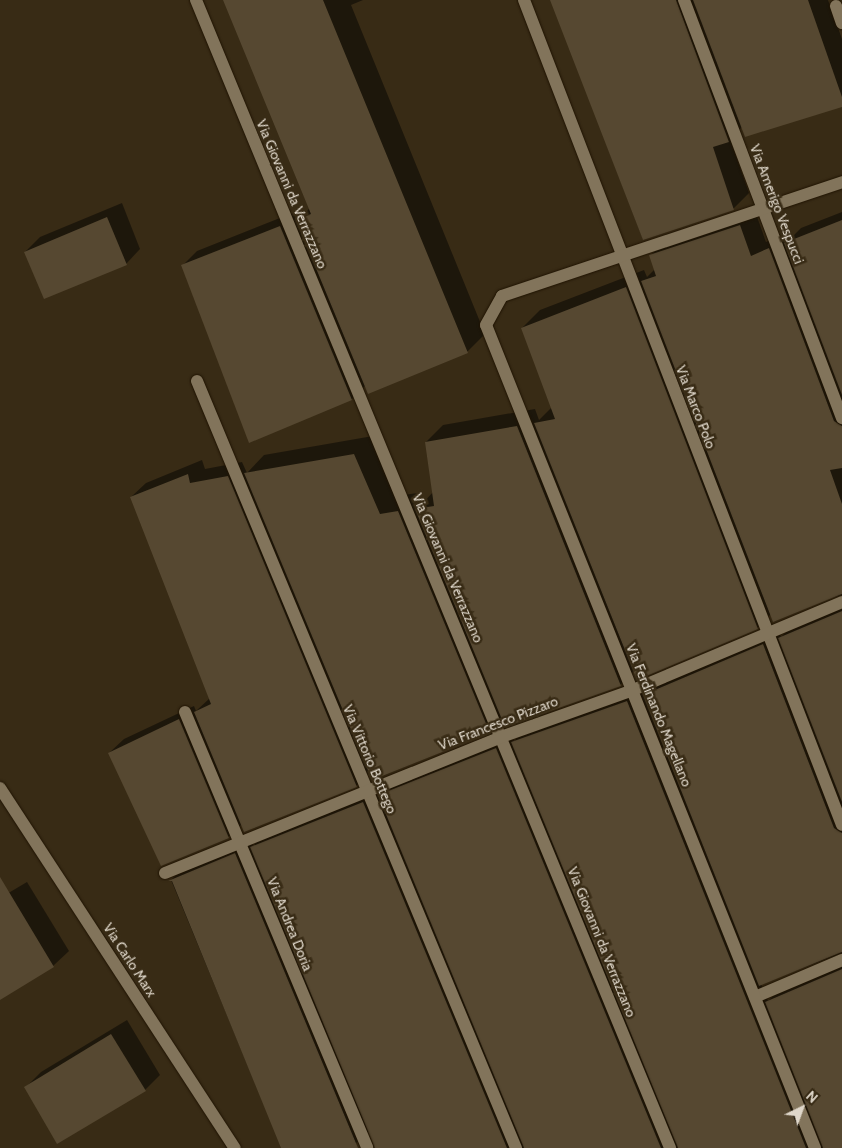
<!DOCTYPE html>
<style>
body{margin:0}
#map{position:relative;width:842px;height:1148px;overflow:hidden;background:#382b15;font-family:Cabin,sans-serif}
div>[style]{position:absolute}
[style*='--x']{left:calc(var(--x)*1px);top:calc(var(--y)*1px);width:calc(var(--w)*1px);rotate:calc(var(--a)*1deg)}
.shadow>*{inset:0;background:#0007}
.building>*{inset:0;background:#564831}
.roads{filter:drop-shadow(0 0 1px #1f1301) drop-shadow(0 0 1px #1f1301)}
.minor>*{height:12px;margin:-6px;padding:0 6px;transform-origin:6px;border-radius:6px;background:#82745b}
.secondary>*{height:12px;margin:-6px;padding:0 6px;transform-origin:6px;border-radius:6px;background:#82745b}
span{translate:-50% -50%;white-space:nowrap;text-align:center;line-height:1.15;-webkit-text-stroke:5px #382b15;paint-order:stroke}
.street-label{font-size:14px;color:#dfd7ca}
.north{position:absolute;left:777px;top:1083px;width:50px;height:50px;-webkit-text-stroke:4px #382b15;paint-order:stroke;rotate:42deg;font-size:14px;font-weight:700;line-height:20px;text-align:center;color:#dfd7ca}
.north::after{content:'';display:block;margin:auto;width:18px;height:22px;background:#dfd7ca;clip-path:polygon(50% 0,100% 100%,50% 72%,0 100%)}
</style>
<div id="map">
<div class="shadow">
<i style="clip-path:polygon(224px 0,363px 0,351px 5px,485px 334px,468px 351px,368px 392px,365px 386px,352px 399px,250px 441px,183px 265px,197px 251px,295px 212px,298px 219px,310px 208px)"></i>
<i style="clip-path:polygon(551px 0,828px 0,842px 39px,842px 105px,742px 127px,730px 139px,749px 193px,734px 208px,643px 239px)"></i>
<i style="clip-path:polygon(122px 203px,140px 249px,126px 264px,25px 252px,40px 237px)"></i>
<i style="clip-path:polygon(755px 211px,766px 242px,784px 234px,787px 242px,801px 228px,842px 212px,842px 595px,771px 614px,757px 628px,634px 671px,621px 684px,506px 725px,503px 718px,489px 732px,370px 772px,356px 786px,242px 824px,228px 837px,109px 753px,124px 739px,194px 706px,196px 711px,210px 698px,131px 497px,146px 483px,202px 460px,205px 469px,242px 462px,247px 473px,264px 455px,373px 436px,398px 496px,417px 493px,422px 504px,433px 492px,426px 442px,443px 425px,535px 409px,539px 420px,552px 407px,522px 328px,540px 310px,644px 270px,647px 277px,655px 269px,650px 256px,665px 241px)"></i>
<i style="clip-path:polygon(842px 603px,842px 953px,761px 984px,768px 1001px,782px 987px,842px 961px,842px 1148px,394px 1148px,370px 1130px,356px 1143px,345px 1148px,282px 1148px,171px 880px,185px 866px,250px 839px,253px 846px,267px 833px,378px 788px,381px 795px,394px 781px,511px 734px,514px 741px,527px 728px,642px 687px,645px 694px,659px 680px,778px 630px,781px 637px,795px 623px)"></i>
<i style="clip-path:polygon(27px 882px,69px 951px,53px 966px,0 998px,0 898px)"></i>
<i style="clip-path:polygon(127px 1020px,160px 1075px,145px 1090px,26px 1087px,41px 1072px)"></i>
</div>
<div class="building">
<i style="clip-path:polygon(223px 0,323px 0,468px 353px,368px 394px,296px 220px,311px 214px)"></i>
<i style="clip-path:polygon(550px 0,676px 0,729px 142px,713px 147px,734px 210px,643px 240px)"></i>
<i style="clip-path:polygon(693px 0,808px 0,842px 97px,842px 107px,745px 137px)"></i>
<i style="clip-path:polygon(107px 217px,127px 265px,44px 299px,24px 252px)"></i>
<i style="clip-path:polygon(842px 220px,842px 395px,784px 243px)"></i>
<i style="clip-path:polygon(740px 225px,751px 256px,769px 248px,834px 421px,842px 426px,842px 468px,830px 470px,842px 504px,842px 594px,773px 622px,641px 281px,656px 276px,649px 255px)"></i>
<i style="clip-path:polygon(280px 226px,352px 400px,249px 443px,181px 265px)"></i>
<i style="clip-path:polygon(626px 287px,758px 629px,637px 680px,534px 423px,555px 419px,521px 328px)"></i>
<i style="clip-path:polygon(517px 426px,621px 686px,505px 727px,415px 509px,434px 506px,425px 442px)"></i>
<i style="clip-path:polygon(354px 454px,380px 514px,398px 511px,490px 733px,372px 780px,244px 473px)"></i>
<i style="clip-path:polygon(188px 474px,190px 483px,228px 476px,357px 787px,244px 832px,194px 712px,211px 704px,130px 497px)"></i>
<i style="clip-path:polygon(842px 611px,842px 802px,778px 638px)"></i>
<i style="clip-path:polygon(763px 644px,834px 828px,842px 833px,842px 952px,759px 986px,643px 695px)"></i>
<i style="clip-path:polygon(627px 701px,806px 1148px,678px 1148px,511px 742px)"></i>
<i style="clip-path:polygon(179px 719px,229px 838px,161px 866px,108px 753px)"></i>
<i style="clip-path:polygon(496px 748px,661px 1148px,524px 1148px,378px 795px)"></i>
<i style="clip-path:polygon(363px 802px,507px 1148px,375px 1148px,250px 847px)"></i>
<i style="clip-path:polygon(235px 853px,358px 1148px,281px 1148px,172px 881px,168px 881px)"></i>
<i style="clip-path:polygon(0 877px,54px 967px,0 1000px)"></i>
<i style="clip-path:polygon(842px 969px,842px 1148px,823px 1148px,765px 1002px)"></i>
<i style="clip-path:polygon(111px 1034px,146px 1091px,57px 1144px,24px 1087px)"></i>
</div>
<div class="roads">
<div class="minor">
<i style="--x:196;--y:0;--w:1242;--a:67.56"></i>
<i style="--x:524;--y:0;--w:884;--a:68.92"></i>
<i style="--x:684;--y:0;--w:447;--a:69.3"></i>
<i style="--x:836;--y:6;--w:18;--a:71"></i>
<i style="--x:197;--y:381;--w:831;--a:67.42"></i>
<i style="--x:185;--y:712;--w:472;--a:67.3"></i>
<i style="--x:165;--y:873;--w:362;--a:-22"></i>
<i style="--x:501;--y:737;--w:140;--a:-19.6"></i>
<i style="--x:633;--y:690;--w:227;--a:-22.8"></i>
<i style="--x:755;--y:997;--w:95;--a:-23"></i>
<i style="--x:815;--y:1148;--w:886;--a:-111.79"></i>
<i style="--x:486;--y:325;--w:33;--a:-61"></i>
<i style="--x:502;--y:296;--w:359;--a:-18.5"></i>
</div>
<div class="secondary">
<i style="--x:0;--y:788;--w:430;--a:56.9"></i>
</div>
</div>
<div class="street-label">
<span style="left:292px;top:194px;rotate:67deg">Via Giovanni da Verrazzano</span>
<span style="left:777px;top:204px;rotate:69deg">Via Amerigo Vespucci</span>
<span style="left:696px;top:407px;rotate:69deg">Via Marco Polo</span>
<span style="left:448px;top:568px;rotate:67deg">Via Giovanni da Verrazzano</span>
<span style="left:659px;top:715px;rotate:68deg">Via Ferdinando Magellano</span>
<span style="left:498px;top:723px;rotate:-21deg">Via Francesco Pizzaro</span>
<span style="left:370px;top:759px;rotate:67deg">Via Vittorio Bottego</span>
<span style="left:290px;top:924px;rotate:68deg">Via Andrea Doria</span>
<span style="left:602px;top:942px;rotate:68deg">Via Giovanni da Verrazzano</span>
<span style="left:130px;top:960px;rotate:57deg">Via Carlo Marx</span>
</div>
<div class="north">N</div>
</div>
